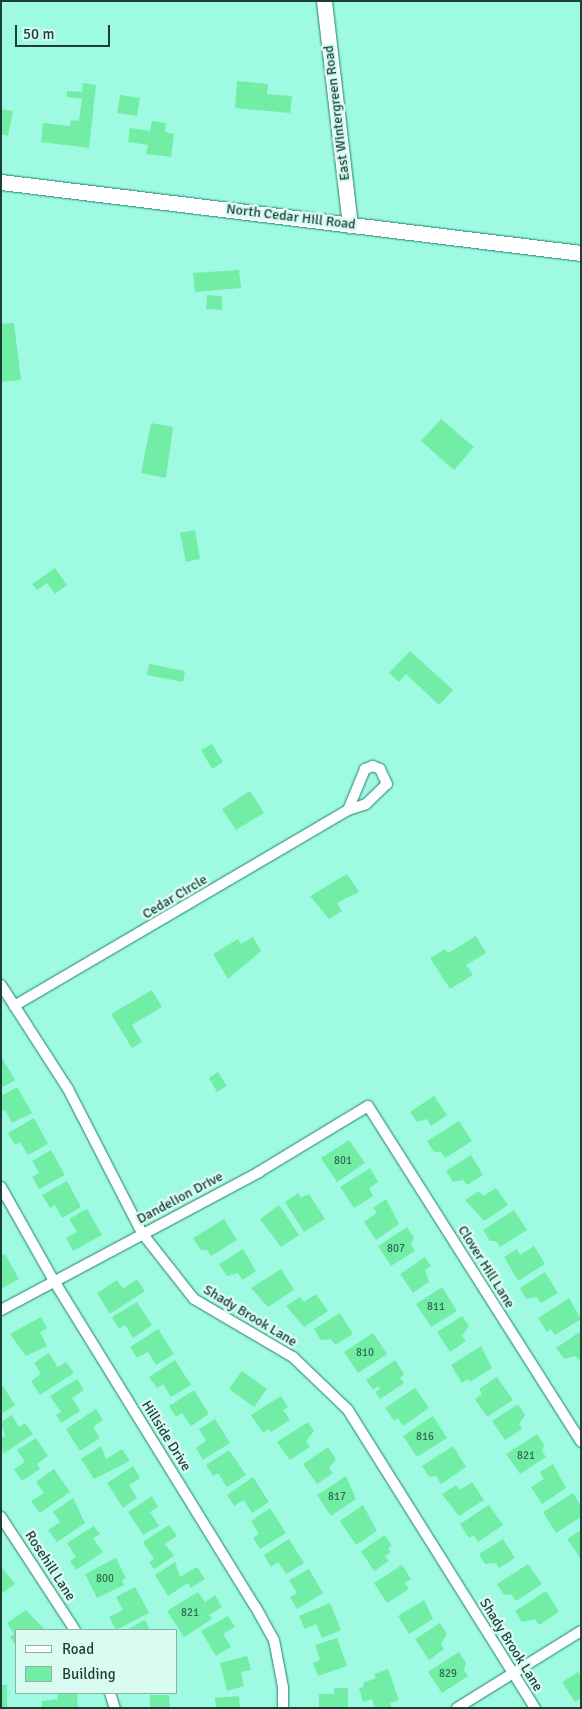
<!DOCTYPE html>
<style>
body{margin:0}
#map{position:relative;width:582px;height:1709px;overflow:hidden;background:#9ffae2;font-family:Signika,sans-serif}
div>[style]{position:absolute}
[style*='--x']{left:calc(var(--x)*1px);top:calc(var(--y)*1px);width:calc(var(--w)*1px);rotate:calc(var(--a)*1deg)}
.building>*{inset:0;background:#72eda5}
.roads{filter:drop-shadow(0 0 1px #1f816d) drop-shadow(0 0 1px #1f816d)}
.street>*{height:10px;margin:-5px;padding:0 5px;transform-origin:5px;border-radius:5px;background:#fff}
.secondary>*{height:15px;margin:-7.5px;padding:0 7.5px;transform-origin:7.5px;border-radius:7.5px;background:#fff}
span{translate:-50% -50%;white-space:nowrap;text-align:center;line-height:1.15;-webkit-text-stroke:5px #d9fbf1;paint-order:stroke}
.number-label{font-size:11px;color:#2f6a52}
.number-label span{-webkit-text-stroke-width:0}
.street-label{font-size:14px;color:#193f36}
.frame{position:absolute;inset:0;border:2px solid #193f36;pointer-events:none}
.legend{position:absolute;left:15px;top:1629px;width:162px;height:65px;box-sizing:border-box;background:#d9fbf1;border:1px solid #8cb0a6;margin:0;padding:6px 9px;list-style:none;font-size:15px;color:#193f36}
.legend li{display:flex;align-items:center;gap:10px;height:25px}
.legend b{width:25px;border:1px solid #8cb0a6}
.scale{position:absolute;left:15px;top:25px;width:95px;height:22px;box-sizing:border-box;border:2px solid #193f36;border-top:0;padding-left:6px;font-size:15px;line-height:18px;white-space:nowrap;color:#193f36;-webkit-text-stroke:4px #d9fbf1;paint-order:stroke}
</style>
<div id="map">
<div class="building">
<i style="clip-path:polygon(237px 81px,268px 84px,267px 94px,292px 96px,290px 113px,235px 108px)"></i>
<i style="clip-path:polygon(83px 83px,96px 85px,89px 148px,41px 142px,43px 123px,70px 126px,71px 120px,79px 121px,82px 99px,67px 97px,67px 91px,82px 92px)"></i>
<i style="clip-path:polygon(120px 95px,140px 98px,137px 116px,117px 113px)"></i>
<i style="clip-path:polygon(1px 109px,13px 111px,8px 136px,1px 134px)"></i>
<i style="clip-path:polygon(152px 121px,166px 123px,165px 132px,174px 134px,171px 157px,146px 154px,148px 145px,128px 142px,130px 128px,150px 131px)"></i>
<i style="clip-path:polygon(239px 270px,241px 288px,195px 292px,193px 273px)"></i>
<i style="clip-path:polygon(207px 295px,222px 296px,222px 310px,206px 309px)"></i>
<i style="clip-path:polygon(14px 323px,21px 380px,1px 382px,1px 324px)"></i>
<i style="clip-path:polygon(441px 419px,474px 447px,454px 470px,421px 441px)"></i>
<i style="clip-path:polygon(151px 423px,173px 427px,166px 478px,141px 473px)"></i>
<i style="clip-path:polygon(195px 530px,200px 559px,186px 562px,180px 533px)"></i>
<i style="clip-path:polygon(55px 568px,67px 585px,55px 594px,47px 583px,37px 590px,32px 584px)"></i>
<i style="clip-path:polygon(410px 651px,453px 690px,439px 705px,406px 674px,399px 682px,389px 673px)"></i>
<i style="clip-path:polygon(149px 664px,185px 671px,183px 682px,147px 675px)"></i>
<i style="clip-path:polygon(212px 744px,223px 762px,212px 769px,201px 750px)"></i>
<i style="clip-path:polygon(250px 791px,264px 813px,236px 830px,222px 809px)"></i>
<i style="clip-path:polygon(347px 874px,359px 892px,337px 903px,342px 911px,329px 919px,310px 896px)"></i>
<i style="clip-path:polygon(476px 936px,486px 953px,466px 965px,473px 975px,450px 989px,430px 958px,445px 949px,448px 953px)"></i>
<i style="clip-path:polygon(253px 937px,261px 951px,228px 979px,213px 954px,238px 939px,241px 944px)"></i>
<i style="clip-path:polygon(152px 990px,162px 1007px,132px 1025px,142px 1042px,132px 1048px,111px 1014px)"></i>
<i style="clip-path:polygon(1px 1056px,15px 1080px,1px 1088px)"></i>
<i style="clip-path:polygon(218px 1072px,227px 1086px,217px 1092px,209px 1078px)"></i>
<i style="clip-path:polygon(17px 1087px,32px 1113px,12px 1123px,5px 1110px,1px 1112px,1px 1096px)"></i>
<i style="clip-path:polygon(434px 1096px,447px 1115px,431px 1126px,427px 1119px,417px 1122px,410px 1112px)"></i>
<i style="clip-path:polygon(34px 1118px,48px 1144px,28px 1155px,20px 1142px,15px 1145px,8px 1133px)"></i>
<i style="clip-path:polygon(459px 1121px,472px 1141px,445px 1158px,441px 1152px,434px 1152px,427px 1141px)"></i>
<i style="clip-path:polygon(349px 1140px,365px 1163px,337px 1182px,321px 1158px)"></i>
<i style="clip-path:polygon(51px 1150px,65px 1175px,39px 1189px,32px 1177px,39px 1173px,32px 1161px)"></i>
<i style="clip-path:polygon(471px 1155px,483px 1175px,467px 1185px,463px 1180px,453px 1182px,446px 1171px)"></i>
<i style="clip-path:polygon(370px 1168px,378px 1182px,369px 1188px,373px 1196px,354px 1208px,340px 1187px)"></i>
<i style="clip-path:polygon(67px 1181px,81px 1207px,62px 1218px,55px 1205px,50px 1208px,42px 1195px)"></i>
<i style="clip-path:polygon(496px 1188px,508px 1205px,484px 1221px,465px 1200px,479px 1191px,483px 1196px)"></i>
<i style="clip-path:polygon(298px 1193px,301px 1198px,309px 1194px,325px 1219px,304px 1232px,285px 1202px)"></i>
<i style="clip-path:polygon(386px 1199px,399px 1224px,376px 1240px,364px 1222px,377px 1213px,373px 1208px)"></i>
<i style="clip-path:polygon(279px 1205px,299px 1235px,281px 1247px,260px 1219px)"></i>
<i style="clip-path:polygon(87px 1209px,102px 1235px,73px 1251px,66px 1238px,77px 1232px,69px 1219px)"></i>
<i style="clip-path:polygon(514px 1210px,527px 1230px,500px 1247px,496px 1241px,490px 1241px,483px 1230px)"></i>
<i style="clip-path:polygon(224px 1219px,237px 1240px,211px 1256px,207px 1250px,201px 1250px,193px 1238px)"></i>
<i style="clip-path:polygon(407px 1227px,414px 1238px,411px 1244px,415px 1251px,391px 1266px,378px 1246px)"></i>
<i style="clip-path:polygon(534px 1246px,545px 1264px,518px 1281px,504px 1257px,517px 1249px,520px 1255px)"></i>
<i style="clip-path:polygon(243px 1249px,256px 1271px,242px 1280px,238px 1273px,227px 1276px,219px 1264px)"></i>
<i style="clip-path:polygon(5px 1254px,19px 1279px,1px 1289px,1px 1256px)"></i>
<i style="clip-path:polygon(425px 1257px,431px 1266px,425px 1270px,429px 1282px,413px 1293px,400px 1274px)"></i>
<i style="clip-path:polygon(281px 1269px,294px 1290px,268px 1307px,251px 1288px)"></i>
<i style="clip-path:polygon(545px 1272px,558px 1293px,541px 1303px,537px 1297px,526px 1299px,520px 1288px)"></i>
<i style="clip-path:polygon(137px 1279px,145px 1291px,110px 1314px,97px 1293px,117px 1280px,123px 1289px)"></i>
<i style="clip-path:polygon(442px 1287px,457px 1311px,431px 1327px,416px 1304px)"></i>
<i style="clip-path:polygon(316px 1294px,328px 1311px,304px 1327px,286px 1306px,300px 1297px,304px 1302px)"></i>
<i style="clip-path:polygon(569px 1298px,581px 1319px,555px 1335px,551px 1329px,547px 1332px,538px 1318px)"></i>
<i style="clip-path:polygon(137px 1302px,152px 1325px,133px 1338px,125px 1325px,119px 1329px,112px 1317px)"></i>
<i style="clip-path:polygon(340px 1313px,353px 1334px,335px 1345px,331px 1339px,321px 1340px,314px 1329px)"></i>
<i style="clip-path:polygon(462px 1316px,469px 1326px,462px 1336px,466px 1341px,450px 1352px,437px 1332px)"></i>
<i style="clip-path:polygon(41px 1317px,47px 1328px,40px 1332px,47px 1346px,26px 1356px,10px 1334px)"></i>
<i style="clip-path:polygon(158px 1329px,174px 1354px,156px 1365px,148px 1352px,137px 1358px,130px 1347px)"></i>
<i style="clip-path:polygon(581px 1331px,581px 1361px,575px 1356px,564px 1359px,556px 1348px)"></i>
<i style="clip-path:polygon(373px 1333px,387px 1354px,358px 1373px,344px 1352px)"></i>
<i style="clip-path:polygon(481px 1346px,492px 1368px,470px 1382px,468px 1379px,462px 1383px,451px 1365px)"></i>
<i style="clip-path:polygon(49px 1353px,58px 1367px,66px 1362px,74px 1373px,40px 1395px,31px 1381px,41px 1374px,34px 1363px)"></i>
<i style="clip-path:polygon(175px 1360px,191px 1385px,171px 1397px,163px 1384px,157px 1388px,149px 1377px)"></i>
<i style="clip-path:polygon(395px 1360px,404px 1374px,400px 1378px,404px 1383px,380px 1399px,375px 1392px,380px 1389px,378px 1386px,373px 1390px,366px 1380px)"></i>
<i style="clip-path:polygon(242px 1371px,267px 1389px,254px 1407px,229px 1389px)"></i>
<i style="clip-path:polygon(497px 1377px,513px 1400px,487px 1417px,475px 1399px,482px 1394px,479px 1389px)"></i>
<i style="clip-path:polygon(77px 1379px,84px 1390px,72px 1398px,80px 1411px,61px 1423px,56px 1415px,61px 1412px,50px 1396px)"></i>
<i style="clip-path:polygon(1px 1383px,15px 1405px,1px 1414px)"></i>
<i style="clip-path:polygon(415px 1388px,429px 1408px,403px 1426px,398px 1418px,394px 1421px,385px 1408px)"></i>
<i style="clip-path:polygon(194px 1390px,209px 1414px,191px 1426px,182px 1413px,176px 1417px,169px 1406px)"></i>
<i style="clip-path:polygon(281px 1396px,288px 1407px,283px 1410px,290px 1420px,271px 1432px,269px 1429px,263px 1433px,251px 1415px)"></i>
<i style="clip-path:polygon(518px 1404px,525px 1415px,519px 1424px,522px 1429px,505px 1440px,492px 1421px)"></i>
<i style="clip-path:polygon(96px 1409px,103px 1420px,93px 1427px,100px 1438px,80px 1451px,66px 1429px)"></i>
<i style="clip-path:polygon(12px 1415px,19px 1427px,25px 1423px,33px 1434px,3px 1454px,1px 1438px,5px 1436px,1px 1422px)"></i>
<i style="clip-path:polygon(433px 1416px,447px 1438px,417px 1457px,403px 1436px)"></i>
<i style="clip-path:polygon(215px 1419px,230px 1443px,203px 1460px,196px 1448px,206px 1441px,199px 1429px)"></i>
<i style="clip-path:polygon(308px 1422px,314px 1431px,306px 1441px,310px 1447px,290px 1460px,277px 1442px)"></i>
<i style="clip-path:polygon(537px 1434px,544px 1445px,542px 1451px,546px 1457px,520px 1474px,506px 1454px)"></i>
<i style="clip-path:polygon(36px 1438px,48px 1456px,37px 1464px,40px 1469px,22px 1481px,14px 1469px,25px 1462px,17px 1450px)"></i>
<i style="clip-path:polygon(101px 1446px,106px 1459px,122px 1449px,130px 1461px,94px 1479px,81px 1459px)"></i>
<i style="clip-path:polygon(453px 1446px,466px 1467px,441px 1484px,436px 1476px,429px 1477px,422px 1466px)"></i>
<i style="clip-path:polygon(328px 1447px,336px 1459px,329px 1468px,333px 1473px,317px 1484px,303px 1464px)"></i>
<i style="clip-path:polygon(229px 1450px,246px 1475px,227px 1487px,218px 1473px,213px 1476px,206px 1465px)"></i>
<i style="clip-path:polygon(553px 1464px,566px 1488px,542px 1504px,531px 1487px,544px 1479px,540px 1472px)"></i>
<i style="clip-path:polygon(133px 1466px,140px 1478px,129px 1485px,137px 1498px,123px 1508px,107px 1483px)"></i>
<i style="clip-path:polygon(54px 1469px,70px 1492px,40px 1513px,31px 1501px,44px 1493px,36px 1482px)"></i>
<i style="clip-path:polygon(346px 1476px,356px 1499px,331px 1516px,317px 1495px)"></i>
<i style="clip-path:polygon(253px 1477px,269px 1502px,252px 1513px,244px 1500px,234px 1506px,227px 1495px)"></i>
<i style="clip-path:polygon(472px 1482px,484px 1500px,459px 1516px,442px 1494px,456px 1485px,460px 1490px)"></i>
<i style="clip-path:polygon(573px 1493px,580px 1504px,581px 1517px,556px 1533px,543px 1512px)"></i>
<i style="clip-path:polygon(152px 1496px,158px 1507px,150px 1512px,159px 1526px,143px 1535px,128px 1512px)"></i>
<i style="clip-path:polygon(73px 1498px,85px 1523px,57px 1542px,48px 1530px,60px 1522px,53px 1512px)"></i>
<i style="clip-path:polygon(363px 1505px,377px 1531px,356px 1545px,340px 1521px)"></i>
<i style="clip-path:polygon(489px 1505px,503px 1525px,478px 1542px,474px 1535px,469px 1538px,460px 1524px)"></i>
<i style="clip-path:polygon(270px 1508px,286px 1533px,260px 1549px,253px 1538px,259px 1534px,251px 1521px)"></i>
<i style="clip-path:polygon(169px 1525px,177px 1536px,165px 1544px,174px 1556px,154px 1569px,149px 1562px,154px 1559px,143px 1542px)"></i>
<i style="clip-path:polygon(94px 1526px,100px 1534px,93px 1538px,103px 1552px,76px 1570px,70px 1561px,76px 1557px,67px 1543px)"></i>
<i style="clip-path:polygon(581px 1530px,581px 1559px,567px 1539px)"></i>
<i style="clip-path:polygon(385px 1535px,392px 1546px,388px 1548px,391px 1552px,385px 1556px,389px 1561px,374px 1571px,361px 1551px)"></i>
<i style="clip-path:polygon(289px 1539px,304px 1563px,286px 1574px,278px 1562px,271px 1567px,264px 1555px)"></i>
<i style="clip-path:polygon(503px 1539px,515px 1558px,499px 1568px,496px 1563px,485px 1564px,479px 1554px)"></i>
<i style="clip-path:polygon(116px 1558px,126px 1578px,122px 1580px,124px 1585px,97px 1598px,85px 1574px)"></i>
<i style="clip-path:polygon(175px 1562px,180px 1577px,197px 1567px,205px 1579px,191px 1588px,188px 1583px,168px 1596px,155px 1575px)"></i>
<i style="clip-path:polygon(528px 1564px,542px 1584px,516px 1601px,511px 1594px,504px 1595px,497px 1584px)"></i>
<i style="clip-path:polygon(402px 1565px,411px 1579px,405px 1583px,409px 1589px,387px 1603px,374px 1583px)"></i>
<i style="clip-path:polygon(1px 1567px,15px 1584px,1px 1594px)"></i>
<i style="clip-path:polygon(309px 1569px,323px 1593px,297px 1609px,290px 1597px,297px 1593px,289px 1580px)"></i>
<i style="clip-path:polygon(135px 1587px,149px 1613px,116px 1630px,109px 1617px,123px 1610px,116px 1597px)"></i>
<i style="clip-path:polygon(546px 1591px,559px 1612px,539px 1625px,535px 1619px,522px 1622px,515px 1611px)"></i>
<i style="clip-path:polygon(198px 1592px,205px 1602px,215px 1595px,222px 1607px,209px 1615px,212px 1619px,184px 1637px,167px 1611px)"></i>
<i style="clip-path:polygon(424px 1600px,433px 1619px,409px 1634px,398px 1616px)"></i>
<i style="clip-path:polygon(330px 1603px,341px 1630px,322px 1638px,316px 1624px,305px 1629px,299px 1616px)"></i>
<i style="clip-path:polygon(26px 1610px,45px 1630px,16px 1630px,16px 1646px,10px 1637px,14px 1634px,7px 1623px)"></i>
<i style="clip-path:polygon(228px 1616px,235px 1627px,223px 1634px,231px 1647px,216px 1656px,201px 1631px)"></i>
<i style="clip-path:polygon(145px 1620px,150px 1630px,126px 1630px)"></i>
<i style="clip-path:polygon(440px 1623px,447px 1634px,441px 1644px,444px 1649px,429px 1660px,415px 1639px)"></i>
<i style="clip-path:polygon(337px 1638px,347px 1666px,318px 1676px,313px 1663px,320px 1660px,315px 1645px)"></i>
<i style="clip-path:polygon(459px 1652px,466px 1663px,464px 1670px,468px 1676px,442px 1693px,428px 1672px)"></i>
<i style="clip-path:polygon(247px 1656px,251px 1670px,241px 1672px,244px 1686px,227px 1691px,220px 1663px)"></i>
<i style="clip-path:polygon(388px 1669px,399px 1700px,390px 1703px,392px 1708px,375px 1708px,372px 1699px,363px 1702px,359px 1688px,364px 1687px,363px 1683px,376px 1678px,374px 1674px)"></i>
<i style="clip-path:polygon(578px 1672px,581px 1677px,581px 1698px,575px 1702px,562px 1682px)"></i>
<i style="clip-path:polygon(1px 1685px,7px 1685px,7px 1708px,1px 1708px)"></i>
<i style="clip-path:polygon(334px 1688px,348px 1688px,348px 1708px,319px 1708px,319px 1694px,334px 1694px)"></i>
<i style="clip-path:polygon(57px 1693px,77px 1693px,78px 1708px,42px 1708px,42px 1701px,58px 1699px)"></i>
<i style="clip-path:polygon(150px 1695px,169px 1695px,170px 1708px,150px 1708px)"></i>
<i style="clip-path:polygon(239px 1696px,240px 1708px,216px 1708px,215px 1698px)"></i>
</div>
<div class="roads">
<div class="street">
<i style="--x:1;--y:985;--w:124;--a:57.2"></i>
<i style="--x:68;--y:1089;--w:162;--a:62.8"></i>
<i style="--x:142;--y:1233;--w:84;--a:51.8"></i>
<i style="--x:194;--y:1299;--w:115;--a:30.4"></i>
<i style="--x:293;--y:1357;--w:76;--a:43.9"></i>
<i style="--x:348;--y:1410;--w:352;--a:57.9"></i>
<i style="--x:14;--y:1006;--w:387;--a:-30.4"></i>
<i style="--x:348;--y:810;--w:19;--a:-18"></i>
<i style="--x:366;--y:804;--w:29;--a:-44"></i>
<i style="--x:387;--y:784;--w:17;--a:-115"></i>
<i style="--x:380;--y:769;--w:8;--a:-157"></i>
<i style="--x:373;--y:766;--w:9;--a:159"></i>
<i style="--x:365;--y:769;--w:44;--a:112.5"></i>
<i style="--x:1;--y:1187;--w:108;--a:60.6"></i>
<i style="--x:54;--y:1281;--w:382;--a:58.3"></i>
<i style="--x:255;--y:1606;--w:39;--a:61"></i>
<i style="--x:274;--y:1640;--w:48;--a:79.2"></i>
<i style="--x:283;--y:1687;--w:21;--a:90"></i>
<i style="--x:1;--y:1310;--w:293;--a:-28.1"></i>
<i style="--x:259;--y:1172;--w:127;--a:-31.2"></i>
<i style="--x:368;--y:1106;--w:398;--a:57.6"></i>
<i style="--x:1;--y:1517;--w:135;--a:56.8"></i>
<i style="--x:110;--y:1693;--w:16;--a:72"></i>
<i style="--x:457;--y:1708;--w:146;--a:-31.8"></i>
</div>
<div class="secondary">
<i style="--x:324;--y:1;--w:226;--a:83.4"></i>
<i style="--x:1;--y:182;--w:584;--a:6.98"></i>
</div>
</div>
<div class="number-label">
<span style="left:343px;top:1161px">801</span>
<span style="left:396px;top:1249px">807</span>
<span style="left:436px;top:1307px">811</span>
<span style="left:365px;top:1353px">810</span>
<span style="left:425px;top:1437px">816</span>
<span style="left:526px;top:1456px">821</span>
<span style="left:337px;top:1497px">817</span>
<span style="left:105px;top:1579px">800</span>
<span style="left:190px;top:1613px">821</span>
<span style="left:448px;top:1674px">829</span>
</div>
<div class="street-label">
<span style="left:337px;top:113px;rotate:-97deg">East Wintergreen Road</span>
<span style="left:291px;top:217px;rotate:7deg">North Cedar Hill Road</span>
<span style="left:175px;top:897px;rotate:-31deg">Cedar Circle</span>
<span style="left:180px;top:1198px;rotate:-28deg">Dandelion Drive</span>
<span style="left:486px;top:1267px;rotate:58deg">Clover Hill Lane</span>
<span style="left:250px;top:1316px;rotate:31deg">Shady Brook Lane</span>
<span style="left:166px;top:1436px;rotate:58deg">Hillside Drive</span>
<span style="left:50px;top:1566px;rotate:57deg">Rosehill Lane</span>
<span style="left:511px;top:1645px;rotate:58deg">Shady Brook Lane</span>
</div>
<div class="frame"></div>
<ul class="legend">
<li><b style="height:6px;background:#fff"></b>Road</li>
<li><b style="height:14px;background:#72eda5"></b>Building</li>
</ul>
<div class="scale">50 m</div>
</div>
